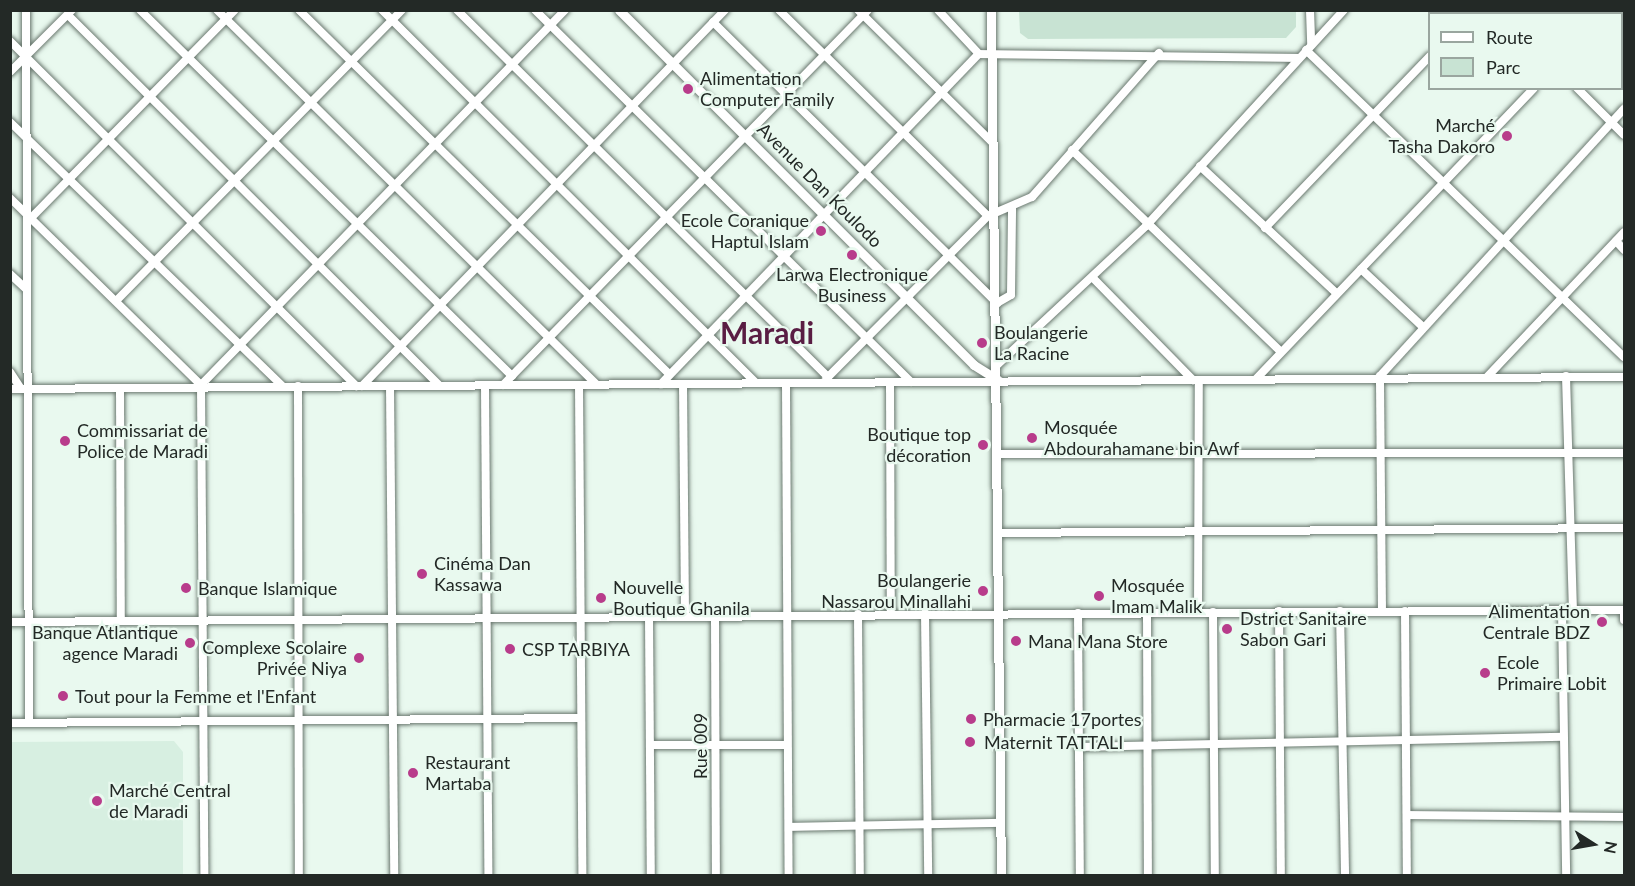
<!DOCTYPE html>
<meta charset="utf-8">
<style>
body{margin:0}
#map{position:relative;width:1635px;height:886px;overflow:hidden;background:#e9f9ef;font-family:Lato,sans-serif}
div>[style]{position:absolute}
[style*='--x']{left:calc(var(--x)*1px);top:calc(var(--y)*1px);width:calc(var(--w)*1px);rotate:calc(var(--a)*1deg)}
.built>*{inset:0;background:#d7efe1}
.green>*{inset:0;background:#c8e3d3}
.roads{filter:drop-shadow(0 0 2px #6a786f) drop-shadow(0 0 2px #6a786f)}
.minor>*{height:8px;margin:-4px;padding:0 4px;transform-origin:4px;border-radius:4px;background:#fff}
.tertiary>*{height:9px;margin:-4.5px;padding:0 4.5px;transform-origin:4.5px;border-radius:4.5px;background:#fff}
.dots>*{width:16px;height:16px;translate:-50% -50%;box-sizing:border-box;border:3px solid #e9f9ef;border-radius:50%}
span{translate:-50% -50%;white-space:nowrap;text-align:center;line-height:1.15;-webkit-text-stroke:4.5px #e9f9ef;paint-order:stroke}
.poi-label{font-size:18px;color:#232926}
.left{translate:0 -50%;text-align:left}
.right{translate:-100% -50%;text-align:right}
.street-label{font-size:18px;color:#232926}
.town-label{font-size:30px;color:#591d43;font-weight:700}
.frame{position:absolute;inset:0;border:12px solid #232926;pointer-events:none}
.legend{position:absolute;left:1428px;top:12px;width:195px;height:78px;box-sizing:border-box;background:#e9f9ef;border:2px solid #9aa69f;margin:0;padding:8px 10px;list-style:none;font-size:18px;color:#232926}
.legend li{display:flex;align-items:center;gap:12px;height:30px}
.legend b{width:30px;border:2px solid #9aa69f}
.north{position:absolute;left:1563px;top:814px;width:60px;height:60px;-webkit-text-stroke:4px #e9f9ef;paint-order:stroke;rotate:101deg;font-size:16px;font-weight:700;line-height:24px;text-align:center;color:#232926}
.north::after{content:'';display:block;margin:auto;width:21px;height:27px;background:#232926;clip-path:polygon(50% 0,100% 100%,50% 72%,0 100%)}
</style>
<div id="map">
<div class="built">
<i style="clip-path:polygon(174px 741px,183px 752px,183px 875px,11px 875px,11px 742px)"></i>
</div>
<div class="green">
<i style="clip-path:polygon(1019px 11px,1296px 11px,1296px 27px,1286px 38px,1028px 39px,1020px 33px)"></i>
</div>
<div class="roads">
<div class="minor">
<i style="--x:26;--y:10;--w:713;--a:89.76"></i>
<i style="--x:140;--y:10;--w:522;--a:44.53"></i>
<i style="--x:217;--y:10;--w:532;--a:44.62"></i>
<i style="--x:299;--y:10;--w:519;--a:44.53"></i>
<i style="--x:382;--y:10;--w:528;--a:44.92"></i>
<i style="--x:457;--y:10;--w:522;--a:44.69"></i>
<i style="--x:535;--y:10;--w:529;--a:44.69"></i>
<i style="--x:779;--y:10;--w:293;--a:44.6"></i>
<i style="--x:988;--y:216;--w:48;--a:-23.4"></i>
<i style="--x:1032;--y:197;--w:192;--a:-48.6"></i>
<i style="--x:858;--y:10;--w:188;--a:44.6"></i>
<i style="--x:938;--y:10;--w:60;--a:47"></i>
<i style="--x:1310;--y:10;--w:35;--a:88"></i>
<i style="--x:1495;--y:10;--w:5;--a:53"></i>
<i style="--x:1470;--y:14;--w:4;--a:-63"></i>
<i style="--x:1603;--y:14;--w:5;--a:-53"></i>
<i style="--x:68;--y:15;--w:525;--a:44.92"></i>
<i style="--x:713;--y:22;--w:400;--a:44.7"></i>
<i style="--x:997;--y:303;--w:16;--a:-30"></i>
<i style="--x:1011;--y:295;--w:86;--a:-89.3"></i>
<i style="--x:10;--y:41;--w:489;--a:44.9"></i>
<i style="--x:1306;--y:50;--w:442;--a:44"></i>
<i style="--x:10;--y:72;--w:88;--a:-45"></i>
<i style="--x:1577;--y:88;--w:66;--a:45"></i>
<i style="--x:10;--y:122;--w:379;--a:44.1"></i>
<i style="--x:1072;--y:150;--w:289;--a:44"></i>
<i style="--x:1200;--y:166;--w:186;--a:43"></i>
<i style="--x:10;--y:198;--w:267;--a:44.4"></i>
<i style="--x:201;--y:385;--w:491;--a:89.6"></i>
<i style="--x:31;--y:218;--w:291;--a:-45.6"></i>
<i style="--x:1265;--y:228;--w:238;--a:-46.2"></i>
<i style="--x:1616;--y:241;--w:12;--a:48"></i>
<i style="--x:1361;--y:269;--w:83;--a:43.1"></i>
<i style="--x:10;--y:274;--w:23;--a:43"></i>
<i style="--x:1093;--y:278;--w:143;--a:45.6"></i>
<i style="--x:116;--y:301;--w:408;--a:-45.5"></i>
<i style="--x:997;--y:365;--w:204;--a:-43"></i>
<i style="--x:1146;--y:226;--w:293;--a:-47.5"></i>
<i style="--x:10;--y:372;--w:20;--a:57"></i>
<i style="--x:1566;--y:376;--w:234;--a:88.3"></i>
<i style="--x:1487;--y:377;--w:199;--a:-46.6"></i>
<i style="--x:826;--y:379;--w:230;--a:-45.2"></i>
<i style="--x:1256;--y:379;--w:402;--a:-46.3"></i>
<i style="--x:786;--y:383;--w:493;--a:89.7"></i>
<i style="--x:890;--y:383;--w:231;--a:89.8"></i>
<i style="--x:661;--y:384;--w:458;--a:-46.1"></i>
<i style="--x:979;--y:54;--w:320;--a:0.7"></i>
<i style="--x:683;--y:384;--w:232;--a:89.5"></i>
<i style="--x:201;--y:385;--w:523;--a:-45.85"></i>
<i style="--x:503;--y:385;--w:523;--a:-45.77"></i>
<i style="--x:579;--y:385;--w:491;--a:89.6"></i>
<i style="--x:298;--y:386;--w:490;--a:89.9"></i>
<i style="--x:362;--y:386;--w:523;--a:-46.01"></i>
<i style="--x:390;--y:386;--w:490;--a:89.5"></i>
<i style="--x:485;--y:386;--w:490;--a:89.6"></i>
<i style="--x:120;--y:388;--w:232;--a:89.8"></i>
<i style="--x:10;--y:389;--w:1614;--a:-0.43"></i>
<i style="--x:998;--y:454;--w:626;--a:-0.09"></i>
<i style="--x:999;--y:533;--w:625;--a:-0.46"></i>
<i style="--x:1562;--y:610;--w:266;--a:89.1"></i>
<i style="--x:1624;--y:610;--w:10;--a:90"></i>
<i style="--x:1279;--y:611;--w:265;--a:89.6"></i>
<i style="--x:1340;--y:611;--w:265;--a:88.9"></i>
<i style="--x:1382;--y:611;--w:235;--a:-90.5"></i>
<i style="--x:1380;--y:376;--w:362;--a:-47.6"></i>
<i style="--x:1405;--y:611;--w:265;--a:89.6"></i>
<i style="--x:1198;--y:612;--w:232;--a:-89.8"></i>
<i style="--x:1213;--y:612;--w:264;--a:89.6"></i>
<i style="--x:925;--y:613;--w:263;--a:89.3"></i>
<i style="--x:1078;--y:613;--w:263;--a:89.6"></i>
<i style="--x:1147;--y:613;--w:263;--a:89.8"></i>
<i style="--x:858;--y:614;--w:262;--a:89.6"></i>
<i style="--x:649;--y:616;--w:260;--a:89.6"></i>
<i style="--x:715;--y:616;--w:260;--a:89.8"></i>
<i style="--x:10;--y:622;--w:1614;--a:-0.43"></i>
<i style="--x:10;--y:723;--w:571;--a:-0.5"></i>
<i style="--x:651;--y:745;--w:136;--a:0"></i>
<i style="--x:1078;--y:747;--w:485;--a:-1.2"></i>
<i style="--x:1407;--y:815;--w:217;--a:0.5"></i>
<i style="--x:789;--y:827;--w:211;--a:-1.1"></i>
</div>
<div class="tertiary">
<i style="--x:619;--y:10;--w:502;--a:45"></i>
<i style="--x:974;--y:365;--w:28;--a:32"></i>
<i style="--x:991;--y:10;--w:866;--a:89.34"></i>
</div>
</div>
<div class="dots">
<i style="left:688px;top:89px;background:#b83c8b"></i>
<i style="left:1507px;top:136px;background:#b83c8b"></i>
<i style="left:821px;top:231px;background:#b83c8b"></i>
<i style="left:852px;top:255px;background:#b83c8b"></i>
<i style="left:982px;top:343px;background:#b83c8b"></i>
<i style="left:1032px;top:438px;background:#b83c8b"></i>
<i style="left:65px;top:441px;background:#b83c8b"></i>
<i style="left:983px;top:445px;background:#b83c8b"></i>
<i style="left:422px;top:574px;background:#b83c8b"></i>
<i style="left:186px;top:588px;background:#b83c8b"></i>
<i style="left:983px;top:591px;background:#b83c8b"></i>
<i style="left:1099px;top:596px;background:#b83c8b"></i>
<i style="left:601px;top:598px;background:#b83c8b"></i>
<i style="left:1602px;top:622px;background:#b83c8b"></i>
<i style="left:1227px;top:629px;background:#b83c8b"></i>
<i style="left:1016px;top:641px;background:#b83c8b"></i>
<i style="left:190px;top:643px;background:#b83c8b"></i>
<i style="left:510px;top:649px;background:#b83c8b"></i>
<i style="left:359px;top:658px;background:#b83c8b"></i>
<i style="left:1485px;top:673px;background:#b83c8b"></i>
<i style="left:63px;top:696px;background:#b83c8b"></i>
<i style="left:971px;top:719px;background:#b83c8b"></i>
<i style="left:970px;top:742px;background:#b83c8b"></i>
<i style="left:413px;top:773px;background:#b83c8b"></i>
<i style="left:97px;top:801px;background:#b83c8b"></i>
</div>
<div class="poi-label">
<span class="left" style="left:700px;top:89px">Alimentation<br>Computer Family</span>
<span class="right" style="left:1495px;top:136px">Marché<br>Tasha Dakoro</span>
<span class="right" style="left:809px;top:231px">Ecole Coranique<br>Haptul Islam</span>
<span style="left:852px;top:285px">Larwa Electronique<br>Business</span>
<span class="left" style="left:994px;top:343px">Boulangerie<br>La Racine</span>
<span class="left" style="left:1044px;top:438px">Mosquée<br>Abdourahamane bin Awf</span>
<span class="left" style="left:77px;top:441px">Commissariat de<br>Police de Maradi</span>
<span class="right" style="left:971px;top:445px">Boutique top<br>décoration</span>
<span class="left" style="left:434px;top:574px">Cinéma Dan<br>Kassawa</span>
<span class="right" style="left:971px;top:591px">Boulangerie<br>Nassarou Minallahi</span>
<span class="left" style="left:1111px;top:596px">Mosquée<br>Imam Malik</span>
<span class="left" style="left:198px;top:588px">Banque Islamique</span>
<span class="left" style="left:613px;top:598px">Nouvelle<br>Boutique Ghanila</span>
<span class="right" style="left:1590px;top:622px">Alimentation<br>Centrale BDZ</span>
<span class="left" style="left:1240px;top:629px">Dstrict Sanitaire<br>Sabon Gari</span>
<span class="right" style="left:178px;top:643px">Banque Atlantique<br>agence Maradi</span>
<span class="left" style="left:1028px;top:641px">Mana Mana Store</span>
<span class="right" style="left:347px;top:658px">Complexe Scolaire<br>Privée Niya</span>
<span class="left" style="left:522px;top:649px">CSP TARBIYA</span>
<span class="left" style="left:1497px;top:673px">Ecole<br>Primaire Lobit</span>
<span class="left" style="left:75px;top:696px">Tout pour la Femme et l'Enfant</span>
<span class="left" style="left:983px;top:719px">Pharmacie 17portes</span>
<span class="left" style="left:984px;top:742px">Maternit TATTALI</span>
<span class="left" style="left:425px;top:773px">Restaurant<br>Martaba</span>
<span class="left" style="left:109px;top:801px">Marché Central<br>de Maradi</span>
</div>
<div class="street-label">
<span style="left:820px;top:185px;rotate:45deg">Avenue Dan Koulodo</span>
<span style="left:700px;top:746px;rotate:-90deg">Rue 009</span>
</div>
<div class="town-label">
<span style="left:767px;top:332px">Maradi</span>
</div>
<div class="frame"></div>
<ul class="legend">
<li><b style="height:8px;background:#fff"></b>Route</li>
<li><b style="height:16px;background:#c8e3d3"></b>Parc</li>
</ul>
<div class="north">N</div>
</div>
